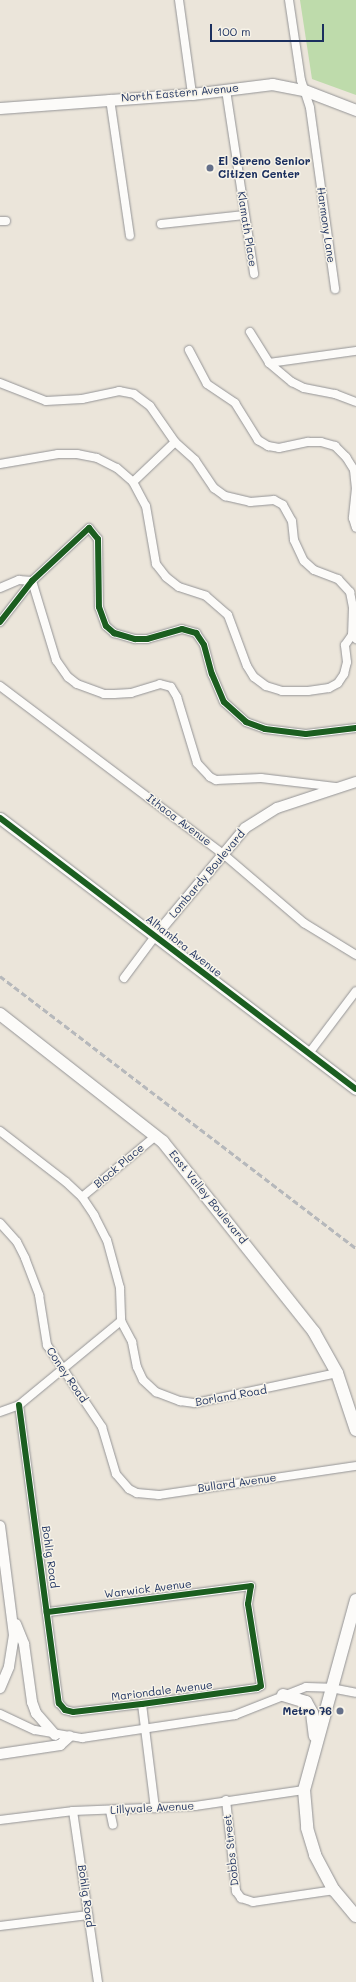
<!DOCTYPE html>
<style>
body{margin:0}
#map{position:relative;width:356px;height:1982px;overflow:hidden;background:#ebe5da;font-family:Mali,sans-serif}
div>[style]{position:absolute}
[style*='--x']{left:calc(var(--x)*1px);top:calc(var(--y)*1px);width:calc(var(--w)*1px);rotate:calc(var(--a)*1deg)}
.green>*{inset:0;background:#bedbab}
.roads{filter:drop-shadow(0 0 1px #949496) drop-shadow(0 0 1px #949496)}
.minor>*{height:8px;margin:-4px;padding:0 4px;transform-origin:4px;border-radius:4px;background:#fcfbf9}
.tertiary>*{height:10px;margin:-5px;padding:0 5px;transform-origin:5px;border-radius:5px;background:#fcfbf9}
.secondary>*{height:11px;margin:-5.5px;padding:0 5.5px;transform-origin:5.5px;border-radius:5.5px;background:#fcfbf9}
.primary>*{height:12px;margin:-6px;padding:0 6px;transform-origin:6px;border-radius:6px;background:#fcfbf9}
.rail>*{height:2.5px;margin-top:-1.25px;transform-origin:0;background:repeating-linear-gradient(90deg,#b6b8bb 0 6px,transparent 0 9px)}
.cycleway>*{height:6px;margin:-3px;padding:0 3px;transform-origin:3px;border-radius:3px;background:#1b5e20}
.dots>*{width:11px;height:11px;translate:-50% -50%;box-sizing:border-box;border:2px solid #f7f3e8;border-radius:50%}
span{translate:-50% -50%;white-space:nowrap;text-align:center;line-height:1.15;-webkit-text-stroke:3px #f7f3e8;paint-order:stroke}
.street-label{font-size:11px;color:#1b2f5e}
.poi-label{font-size:11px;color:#1b2f5e;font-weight:700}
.left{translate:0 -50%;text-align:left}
.right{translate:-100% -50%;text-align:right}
.scale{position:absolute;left:210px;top:24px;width:114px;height:18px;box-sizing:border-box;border:2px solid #1b2f5e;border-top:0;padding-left:5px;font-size:12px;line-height:14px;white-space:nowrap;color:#1b2f5e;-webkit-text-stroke:3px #f7f3e8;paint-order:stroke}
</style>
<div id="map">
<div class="green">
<i style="clip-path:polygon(300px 0,356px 0,356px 95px,312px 79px)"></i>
</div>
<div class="roads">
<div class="minor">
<i style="--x:179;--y:0;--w:95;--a:82.1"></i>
<i style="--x:289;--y:0;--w:81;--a:81.5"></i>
<i style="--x:301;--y:80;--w:29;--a:72"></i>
<i style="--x:310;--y:108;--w:183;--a:82.1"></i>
<i style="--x:226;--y:90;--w:186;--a:81.3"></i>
<i style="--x:110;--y:99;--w:138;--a:81.7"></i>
<i style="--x:0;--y:221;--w:6;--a:0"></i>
<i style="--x:161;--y:224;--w:84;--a:-6.1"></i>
<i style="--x:250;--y:332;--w:36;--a:58"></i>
<i style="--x:269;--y:363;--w:30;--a:40"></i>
<i style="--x:292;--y:382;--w:13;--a:27"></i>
<i style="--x:304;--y:388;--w:32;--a:11"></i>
<i style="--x:335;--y:394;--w:22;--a:21"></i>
<i style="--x:189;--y:350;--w:38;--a:62"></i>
<i style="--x:207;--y:384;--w:34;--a:34"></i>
<i style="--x:235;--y:403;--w:44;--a:58.1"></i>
<i style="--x:258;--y:440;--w:12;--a:31"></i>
<i style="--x:268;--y:446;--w:11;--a:10"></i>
<i style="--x:279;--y:448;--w:30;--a:-12"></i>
<i style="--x:308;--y:442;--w:13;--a:0"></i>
<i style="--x:321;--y:442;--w:15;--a:16"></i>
<i style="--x:335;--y:446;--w:16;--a:45"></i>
<i style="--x:346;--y:457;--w:15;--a:58"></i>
<i style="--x:354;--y:470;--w:18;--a:84"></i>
<i style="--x:356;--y:488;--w:30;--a:96"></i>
<i style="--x:353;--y:518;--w:10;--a:73"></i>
<i style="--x:269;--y:363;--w:88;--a:-7.9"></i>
<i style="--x:0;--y:383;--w:49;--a:21.4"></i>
<i style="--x:46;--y:401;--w:36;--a:-3"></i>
<i style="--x:82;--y:399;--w:38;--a:-12"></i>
<i style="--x:119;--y:391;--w:15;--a:11"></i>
<i style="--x:134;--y:394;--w:20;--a:37"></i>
<i style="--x:150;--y:406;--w:44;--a:55.2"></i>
<i style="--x:175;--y:442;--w:27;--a:42"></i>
<i style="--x:195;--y:460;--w:34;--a:56"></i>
<i style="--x:214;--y:488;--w:14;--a:36"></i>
<i style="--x:225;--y:496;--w:26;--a:13"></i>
<i style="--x:250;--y:502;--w:24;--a:-5"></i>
<i style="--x:274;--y:500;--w:10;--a:29"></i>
<i style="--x:283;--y:505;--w:18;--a:61"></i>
<i style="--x:292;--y:521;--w:19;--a:84"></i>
<i style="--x:294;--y:540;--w:23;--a:65"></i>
<i style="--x:304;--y:561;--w:13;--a:42"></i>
<i style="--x:314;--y:570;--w:26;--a:21"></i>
<i style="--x:338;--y:579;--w:18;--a:47"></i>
<i style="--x:350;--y:592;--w:16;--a:79"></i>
<i style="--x:353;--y:608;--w:27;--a:92"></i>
<i style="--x:352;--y:635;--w:6;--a:45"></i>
<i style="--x:0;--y:464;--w:59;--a:-9.8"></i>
<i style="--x:58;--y:454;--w:19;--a:0"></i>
<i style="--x:77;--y:454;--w:20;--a:11"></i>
<i style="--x:97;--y:458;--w:22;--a:27"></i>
<i style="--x:117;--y:468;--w:21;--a:41"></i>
<i style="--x:133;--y:482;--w:27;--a:62"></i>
<i style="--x:146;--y:506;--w:59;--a:80.2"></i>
<i style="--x:156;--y:564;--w:16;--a:52"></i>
<i style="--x:166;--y:577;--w:16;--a:38"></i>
<i style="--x:179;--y:587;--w:28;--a:18"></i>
<i style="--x:206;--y:596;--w:29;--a:41"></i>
<i style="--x:228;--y:615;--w:54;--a:69.6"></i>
<i style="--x:247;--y:666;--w:13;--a:58"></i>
<i style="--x:254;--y:677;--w:15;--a:37"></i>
<i style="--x:266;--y:686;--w:17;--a:17"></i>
<i style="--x:282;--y:691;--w:26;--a:0"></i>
<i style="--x:308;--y:691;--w:21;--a:-8"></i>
<i style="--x:329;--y:688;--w:10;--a:-29"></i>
<i style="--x:338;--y:683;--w:11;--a:-56"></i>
<i style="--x:344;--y:674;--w:12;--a:-76"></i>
<i style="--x:347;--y:662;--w:17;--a:-97"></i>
<i style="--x:345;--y:645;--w:12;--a:-55"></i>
<i style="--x:133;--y:482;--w:58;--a:-43.6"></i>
<i style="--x:0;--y:588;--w:21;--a:-23"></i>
<i style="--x:19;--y:580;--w:13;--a:4"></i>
<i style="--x:32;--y:581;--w:83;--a:73.1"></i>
<i style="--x:56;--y:660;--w:21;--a:55"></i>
<i style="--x:68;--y:677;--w:11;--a:38"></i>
<i style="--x:77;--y:684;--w:29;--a:20"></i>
<i style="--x:104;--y:694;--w:10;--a:0"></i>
<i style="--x:114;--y:694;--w:17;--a:-3"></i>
<i style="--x:131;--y:693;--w:30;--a:-17"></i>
<i style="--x:160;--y:684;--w:11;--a:15"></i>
<i style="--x:171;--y:687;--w:12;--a:59"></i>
<i style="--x:177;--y:697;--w:69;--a:73.1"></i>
<i style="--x:197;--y:763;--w:19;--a:47"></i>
<i style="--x:210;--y:777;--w:7;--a:27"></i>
<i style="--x:216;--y:780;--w:45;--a:-2.5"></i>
<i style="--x:261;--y:778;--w:77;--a:6.8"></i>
<i style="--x:0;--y:622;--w:52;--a:-52"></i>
<i style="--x:32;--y:581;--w:78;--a:-42.9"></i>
<i style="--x:89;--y:528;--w:14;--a:51"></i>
<i style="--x:98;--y:539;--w:68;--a:89.2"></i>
<i style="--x:99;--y:607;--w:20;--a:70"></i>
<i style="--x:106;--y:626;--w:11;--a:41"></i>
<i style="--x:114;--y:633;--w:22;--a:16"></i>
<i style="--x:135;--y:639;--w:12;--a:0"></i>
<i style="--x:147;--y:639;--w:36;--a:-16"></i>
<i style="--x:182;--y:629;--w:15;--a:16"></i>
<i style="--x:196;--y:633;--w:14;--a:56"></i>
<i style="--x:204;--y:645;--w:30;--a:75"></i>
<i style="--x:212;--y:674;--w:30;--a:67"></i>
<i style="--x:224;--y:702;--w:30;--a:42"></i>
<i style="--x:246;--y:722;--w:20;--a:20"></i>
<i style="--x:265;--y:729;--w:41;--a:7"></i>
<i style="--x:306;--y:734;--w:50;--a:-6.8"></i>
<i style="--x:0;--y:686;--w:278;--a:37"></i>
<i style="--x:222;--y:853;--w:108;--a:40.5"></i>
<i style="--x:304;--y:923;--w:61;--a:31.6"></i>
<i style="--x:124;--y:978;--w:54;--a:-53.3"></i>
<i style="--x:310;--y:1052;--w:76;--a:-53"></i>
<i style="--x:0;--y:1131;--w:83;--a:37.7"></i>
<i style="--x:66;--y:1182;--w:22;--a:43"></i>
<i style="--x:82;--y:1197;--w:22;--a:56"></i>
<i style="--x:94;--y:1215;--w:28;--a:63"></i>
<i style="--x:107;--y:1240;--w:50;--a:74.8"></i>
<i style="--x:120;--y:1288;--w:33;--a:88"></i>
<i style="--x:121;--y:1321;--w:24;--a:62"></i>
<i style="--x:132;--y:1342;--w:25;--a:79"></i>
<i style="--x:137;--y:1367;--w:14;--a:65"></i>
<i style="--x:143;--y:1380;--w:18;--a:43"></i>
<i style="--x:156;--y:1392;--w:26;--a:21"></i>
<i style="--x:180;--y:1401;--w:15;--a:8"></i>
<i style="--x:195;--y:1403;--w:145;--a:-11.9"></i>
<i style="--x:82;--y:1197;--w:97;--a:-39.6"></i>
<i style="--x:0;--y:1223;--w:25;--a:48"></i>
<i style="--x:17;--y:1242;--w:18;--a:63"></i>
<i style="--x:25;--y:1258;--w:40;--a:69"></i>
<i style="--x:39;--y:1295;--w:51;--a:80.9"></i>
<i style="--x:47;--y:1345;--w:99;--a:56.1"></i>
<i style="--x:102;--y:1427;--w:49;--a:73.4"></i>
<i style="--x:116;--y:1474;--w:20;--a:49"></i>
<i style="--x:129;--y:1489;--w:9;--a:27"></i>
<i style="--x:137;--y:1493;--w:22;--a:5"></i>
<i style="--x:159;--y:1495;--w:199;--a:-8.4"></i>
<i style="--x:19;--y:1405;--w:301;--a:82.4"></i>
<i style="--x:59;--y:1703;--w:9;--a:49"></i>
<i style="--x:65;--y:1710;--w:8;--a:14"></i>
<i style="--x:73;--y:1712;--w:69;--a:-6.6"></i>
<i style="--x:142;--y:1704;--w:116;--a:-7.9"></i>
<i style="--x:257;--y:1688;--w:4;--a:-27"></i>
<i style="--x:261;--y:1686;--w:83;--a:-99"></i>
<i style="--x:248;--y:1604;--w:18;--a:-81"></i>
<i style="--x:251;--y:1586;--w:206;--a:172.7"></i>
<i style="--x:0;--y:1412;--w:20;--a:-20"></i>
<i style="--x:19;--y:1405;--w:132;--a:-39.5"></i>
<i style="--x:142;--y:1704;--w:105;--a:82.9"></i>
<i style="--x:0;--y:1714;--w:38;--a:25"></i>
<i style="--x:35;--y:1730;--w:48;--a:9.7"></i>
<i style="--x:82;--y:1738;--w:155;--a:-8.5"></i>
<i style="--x:235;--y:1715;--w:76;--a:-21.5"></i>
<i style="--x:306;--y:1687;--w:25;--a:2"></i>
<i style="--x:331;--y:1688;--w:25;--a:11"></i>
<i style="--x:226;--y:1800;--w:92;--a:83.7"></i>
<i style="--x:236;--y:1891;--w:9;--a:54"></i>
<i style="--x:241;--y:1898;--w:13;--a:18"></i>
<i style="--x:253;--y:1902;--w:82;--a:-8.4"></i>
<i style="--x:73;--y:1811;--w:173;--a:81.7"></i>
<i style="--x:110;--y:1811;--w:14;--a:78"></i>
<i style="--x:0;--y:1820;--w:74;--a:-7"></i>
<i style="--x:73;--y:1811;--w:122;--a:-2.3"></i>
<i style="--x:195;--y:1806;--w:110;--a:-8.4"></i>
<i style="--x:0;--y:1926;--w:89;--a:-7.1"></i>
</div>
<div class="tertiary">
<i style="--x:156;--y:935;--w:139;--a:-50.2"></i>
<i style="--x:245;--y:828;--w:38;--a:-32"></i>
<i style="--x:277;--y:808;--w:83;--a:-18.2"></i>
<i style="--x:0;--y:1526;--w:110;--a:82.7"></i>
<i style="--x:14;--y:1635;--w:32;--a:99"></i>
<i style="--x:9;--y:1667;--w:23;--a:113"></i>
<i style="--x:16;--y:1624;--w:22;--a:68"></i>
<i style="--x:24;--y:1644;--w:59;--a:82.1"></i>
<i style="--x:32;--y:1702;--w:12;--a:70"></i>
<i style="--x:36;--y:1713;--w:29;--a:49"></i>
<i style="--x:0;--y:1754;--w:61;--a:-8.5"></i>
<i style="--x:60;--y:1745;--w:13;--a:-42"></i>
</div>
<div class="secondary">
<i style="--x:0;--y:108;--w:193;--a:-4.2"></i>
<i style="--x:192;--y:94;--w:81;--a:-7.1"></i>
<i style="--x:272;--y:84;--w:33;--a:11"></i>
<i style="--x:304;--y:90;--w:56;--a:21"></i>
<i style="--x:0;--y:818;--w:447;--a:37.3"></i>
</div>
<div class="primary">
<i style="--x:0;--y:1014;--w:207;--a:38.1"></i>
<i style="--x:163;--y:1142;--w:243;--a:51.5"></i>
<i style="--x:314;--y:1332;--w:47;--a:60.7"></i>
<i style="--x:337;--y:1373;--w:60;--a:71.6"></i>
<i style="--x:356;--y:1600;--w:197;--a:105.3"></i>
<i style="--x:304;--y:1790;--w:38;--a:85"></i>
<i style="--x:307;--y:1828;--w:28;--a:73"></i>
<i style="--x:315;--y:1855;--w:40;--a:62"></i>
<i style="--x:334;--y:1890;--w:34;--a:50"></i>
<i style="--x:283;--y:1695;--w:24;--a:17"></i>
<i style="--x:306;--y:1702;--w:13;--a:61"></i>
<i style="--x:312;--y:1713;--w:23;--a:83"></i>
</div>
</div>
<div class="rail">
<i style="--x:0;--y:976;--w:448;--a:37.4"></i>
</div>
<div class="cycleway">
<i style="--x:0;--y:622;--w:52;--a:-52"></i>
<i style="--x:32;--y:581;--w:78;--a:-42.9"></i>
<i style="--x:89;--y:528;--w:14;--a:51"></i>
<i style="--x:98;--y:539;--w:68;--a:89.2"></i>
<i style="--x:99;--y:607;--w:20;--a:70"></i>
<i style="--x:106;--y:626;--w:11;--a:41"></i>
<i style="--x:114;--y:633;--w:22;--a:16"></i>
<i style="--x:135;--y:639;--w:12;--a:0"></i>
<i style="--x:147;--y:639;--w:36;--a:-16"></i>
<i style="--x:182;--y:629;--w:15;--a:16"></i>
<i style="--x:196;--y:633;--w:14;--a:56"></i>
<i style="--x:204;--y:645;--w:30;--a:75"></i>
<i style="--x:212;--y:674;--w:30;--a:67"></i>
<i style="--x:224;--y:702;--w:30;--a:42"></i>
<i style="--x:246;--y:722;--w:20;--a:20"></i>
<i style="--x:265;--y:729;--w:41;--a:7"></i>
<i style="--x:306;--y:734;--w:50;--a:-6.8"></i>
<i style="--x:0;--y:818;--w:447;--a:37.3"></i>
<i style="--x:19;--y:1405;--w:301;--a:82.4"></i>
<i style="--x:59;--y:1703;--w:9;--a:49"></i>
<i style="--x:65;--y:1710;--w:8;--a:14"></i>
<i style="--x:73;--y:1712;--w:69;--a:-6.6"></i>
<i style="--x:142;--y:1704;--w:116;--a:-7.9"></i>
<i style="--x:257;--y:1688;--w:4;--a:-27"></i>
<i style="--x:261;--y:1686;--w:83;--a:-99"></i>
<i style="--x:248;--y:1604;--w:18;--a:-81"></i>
<i style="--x:251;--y:1586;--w:206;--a:172.7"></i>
</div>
<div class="dots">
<i style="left:210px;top:168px;background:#646f89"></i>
<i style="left:340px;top:1711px;background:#646f89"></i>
</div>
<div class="street-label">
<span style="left:180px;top:93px;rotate:-5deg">North Eastern Avenue</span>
<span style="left:326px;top:225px;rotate:82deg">Harmony Lane</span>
<span style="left:247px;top:229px;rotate:81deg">Klamath Place</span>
<span style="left:179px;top:820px;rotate:37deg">Ithaca Avenue</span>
<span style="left:207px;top:874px;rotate:-50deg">Lombardy Boulevard</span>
<span style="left:184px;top:946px;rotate:38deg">Alhambra Avenue</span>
<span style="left:119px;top:1166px;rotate:-40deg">Block Place</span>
<span style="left:208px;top:1197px;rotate:51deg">East Valley Boulevard</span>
<span style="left:67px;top:1375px;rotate:56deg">Coney Road</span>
<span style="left:231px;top:1396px;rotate:-10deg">Borland Road</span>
<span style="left:237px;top:1483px;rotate:-8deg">Bullard Avenue</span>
<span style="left:50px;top:1557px;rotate:82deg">Bohlig Road</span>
<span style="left:148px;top:1589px;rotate:-7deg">Warwick Avenue</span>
<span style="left:162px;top:1691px;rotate:-7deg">Mariondale Avenue</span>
<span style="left:152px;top:1808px;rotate:-3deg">Lillyvale Avenue</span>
<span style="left:231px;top:1850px;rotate:-96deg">Dobbs Street</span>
<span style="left:86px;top:1896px;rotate:82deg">Bohlig Road</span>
</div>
<div class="poi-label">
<span class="left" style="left:218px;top:168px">El Sereno Senior<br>Citizen Center</span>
<span class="right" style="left:332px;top:1711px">Metro 76</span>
</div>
<div class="scale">100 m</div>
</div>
